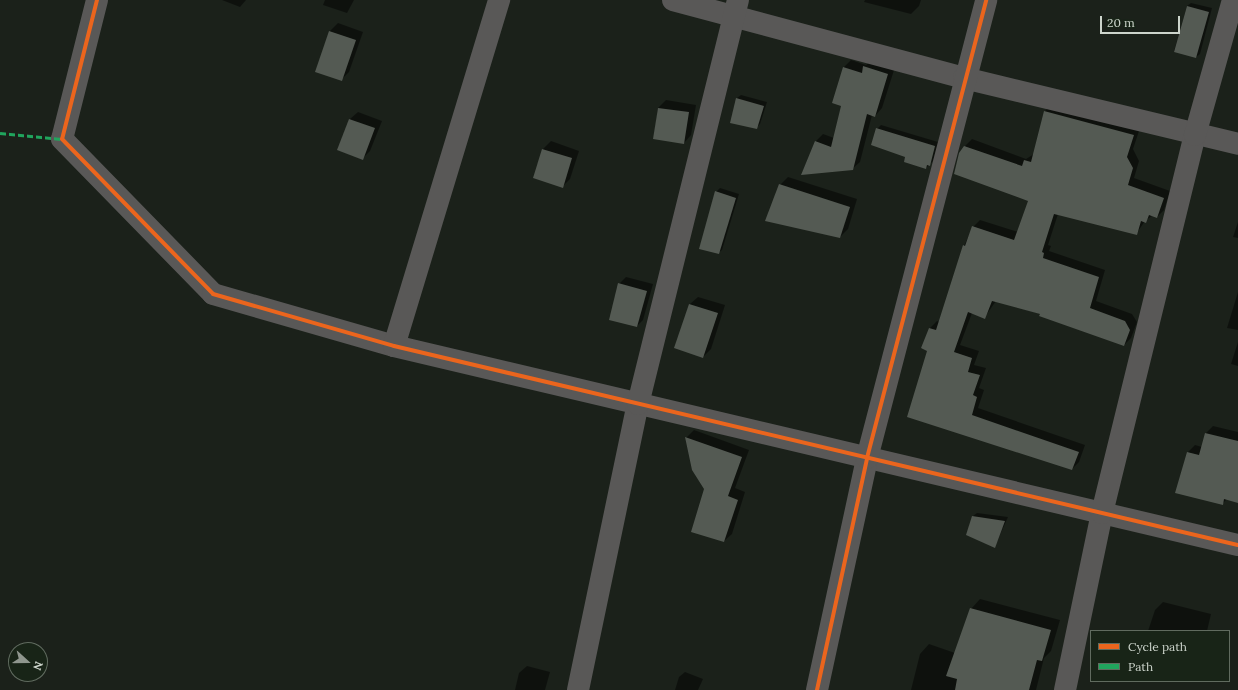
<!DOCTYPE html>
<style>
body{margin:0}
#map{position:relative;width:1238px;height:690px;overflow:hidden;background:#1b211a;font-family:Lora,serif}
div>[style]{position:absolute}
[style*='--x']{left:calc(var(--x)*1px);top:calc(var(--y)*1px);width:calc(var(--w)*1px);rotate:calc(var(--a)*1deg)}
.shadow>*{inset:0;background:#0007}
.building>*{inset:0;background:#545a53}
.minor>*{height:22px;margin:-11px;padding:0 11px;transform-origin:11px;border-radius:11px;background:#595857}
.quiet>*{height:3px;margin-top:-1.5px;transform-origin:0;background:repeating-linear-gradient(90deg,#20a55d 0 6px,transparent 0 9px)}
.cycleway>*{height:4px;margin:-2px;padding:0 2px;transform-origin:2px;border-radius:2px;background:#eb651d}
span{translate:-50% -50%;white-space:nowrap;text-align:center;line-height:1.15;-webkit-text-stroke:4px #182417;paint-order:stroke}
.legend{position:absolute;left:1090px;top:630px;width:140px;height:52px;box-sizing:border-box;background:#182417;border:1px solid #606b5f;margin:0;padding:5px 7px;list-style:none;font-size:12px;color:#cdd5cc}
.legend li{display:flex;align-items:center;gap:8px;height:20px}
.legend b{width:20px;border:1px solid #606b5f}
.north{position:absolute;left:8px;top:642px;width:40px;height:40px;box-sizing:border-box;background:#182417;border:1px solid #606b5f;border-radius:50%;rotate:111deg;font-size:11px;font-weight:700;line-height:16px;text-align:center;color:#cdd5cc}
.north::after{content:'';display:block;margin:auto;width:14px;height:18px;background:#8f968e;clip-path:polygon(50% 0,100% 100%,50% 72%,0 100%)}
.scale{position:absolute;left:1100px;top:16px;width:80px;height:18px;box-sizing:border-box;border:2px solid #cdd5cc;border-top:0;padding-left:5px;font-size:12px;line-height:14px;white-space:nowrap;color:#cdd5cc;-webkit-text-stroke:3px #182417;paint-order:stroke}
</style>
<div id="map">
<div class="shadow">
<i style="clip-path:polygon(222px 0,246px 0,240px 7px)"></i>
<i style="clip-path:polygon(325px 0,354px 0,347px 13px,323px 5px)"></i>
<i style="clip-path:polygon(865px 0,921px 0,919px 6px,911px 14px,864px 2px)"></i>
<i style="clip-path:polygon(1191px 3px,1212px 8px,1200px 54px,1196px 57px,1174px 51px,1187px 6px)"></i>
<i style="clip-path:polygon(338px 23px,363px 32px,349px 72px,341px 80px,316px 72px,330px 31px)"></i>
<i style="clip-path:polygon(851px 60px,866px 65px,872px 60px,895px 67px,882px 108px,875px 116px,872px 115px,860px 162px,852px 169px,802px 173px,816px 141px,823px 134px,834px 138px,843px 105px,844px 67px)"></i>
<i style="clip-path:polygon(741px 95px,767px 102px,760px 124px,756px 128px,737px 98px)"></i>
<i style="clip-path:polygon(666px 100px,696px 105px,691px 135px,684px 143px,654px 138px,658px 108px)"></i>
<i style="clip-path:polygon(1052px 104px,1140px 128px,1133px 149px,1139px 161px,1134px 178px,1170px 191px,1164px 210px,1157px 217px,1153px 215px,1145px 221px,1136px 234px,1058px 214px,1048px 245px,1051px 246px,1049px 251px,1105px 270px,1096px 301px,1132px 314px,1137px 322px,1131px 338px,1124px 345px,1041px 314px,996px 301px,984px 318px,972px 313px,960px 345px,979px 351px,974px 365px,986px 368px,979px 388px,984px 390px,978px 408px,1085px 445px,1079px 462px,1072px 469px,908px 416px,928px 350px,930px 328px,937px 321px,940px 322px,964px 246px,973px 227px,980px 220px,1018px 232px,1029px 200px,965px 146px,972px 139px,1026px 159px,1034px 154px,1045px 111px)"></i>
<i style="clip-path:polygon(358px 112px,382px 121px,370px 151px,362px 159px,339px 150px,350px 119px)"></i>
<i style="clip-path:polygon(881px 125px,938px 142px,933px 161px,926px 168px,906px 156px,877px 129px)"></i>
<i style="clip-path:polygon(551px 141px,579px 151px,570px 179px,562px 187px,534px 178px,543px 149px)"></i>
<i style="clip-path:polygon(788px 177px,857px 199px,848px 229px,840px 237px,780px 185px)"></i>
<i style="clip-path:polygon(720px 188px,739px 194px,722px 250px,718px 253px,716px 192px)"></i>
<i style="clip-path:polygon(1238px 222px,1238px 238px,1233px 237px)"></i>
<i style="clip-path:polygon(626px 277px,653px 284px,643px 320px,637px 326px,619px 284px)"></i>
<i style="clip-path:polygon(1238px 292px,1238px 330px,1227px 328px)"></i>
<i style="clip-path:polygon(698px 297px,725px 305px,711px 349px,703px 357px,690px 304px)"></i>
<i style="clip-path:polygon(1238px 342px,1238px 366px,1231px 364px)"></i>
<i style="clip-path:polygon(1213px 426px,1238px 432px,1238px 502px,1227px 499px,1223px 503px,1188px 452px,1195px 445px,1202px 447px,1206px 433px)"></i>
<i style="clip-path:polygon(694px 430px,749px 450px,735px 488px,745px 492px,732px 534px,724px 541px,686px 438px)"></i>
<i style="clip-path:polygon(977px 513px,1008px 517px,995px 546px,973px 516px)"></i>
<i style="clip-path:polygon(980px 599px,1060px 620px,1051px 651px,1044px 658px,1036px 690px,911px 690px,920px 654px,929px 644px,955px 653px,971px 609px)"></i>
<i style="clip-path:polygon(1163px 602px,1211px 614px,1207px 631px,1148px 631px,1155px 610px)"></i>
<i style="clip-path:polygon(527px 666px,550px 672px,545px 690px,515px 690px,519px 673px)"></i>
<i style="clip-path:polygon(685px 672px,703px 679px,698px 690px,675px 690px,679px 677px)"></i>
</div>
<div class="building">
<i style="clip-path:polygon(1187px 6px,1209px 12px,1196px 58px,1174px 52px)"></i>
<i style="clip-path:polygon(329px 31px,356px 40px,342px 81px,315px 72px)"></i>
<i style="clip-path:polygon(863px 66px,888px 74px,875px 117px,867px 114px,853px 170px,801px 175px,815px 141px,831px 147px,841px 106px,832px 103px,843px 67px,862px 73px)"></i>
<i style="clip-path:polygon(736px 98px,764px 106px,757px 129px,730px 123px)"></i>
<i style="clip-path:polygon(658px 108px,689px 112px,684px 144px,653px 139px)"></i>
<i style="clip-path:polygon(1044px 111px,1134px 135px,1127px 157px,1133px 168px,1128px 185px,1164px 198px,1157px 218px,1149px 215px,1146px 223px,1141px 221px,1137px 235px,1054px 214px,1042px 252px,1044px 253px,1043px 258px,1099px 277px,1090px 308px,1125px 321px,1130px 330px,1124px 346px,1039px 316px,1040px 314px,992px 301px,985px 319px,968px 312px,954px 352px,972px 358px,968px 372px,980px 375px,973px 395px,977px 397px,972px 415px,1079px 452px,1072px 470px,907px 417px,927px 351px,921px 348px,929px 328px,936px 330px,963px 245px,965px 246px,972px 226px,1014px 240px,1028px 201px,954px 174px,959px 153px,964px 146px,1022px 166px,1024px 160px,1031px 162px)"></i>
<i style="clip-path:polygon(349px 119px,375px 128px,363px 160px,337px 150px)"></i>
<i style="clip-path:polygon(876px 128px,935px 146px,930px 166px,927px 165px,926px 169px,904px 162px,905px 157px,871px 145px)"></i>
<i style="clip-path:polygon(542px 149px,572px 158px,563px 188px,533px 178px)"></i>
<i style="clip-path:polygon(779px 184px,850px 207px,840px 238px,765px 221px)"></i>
<i style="clip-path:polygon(715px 191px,736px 198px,719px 254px,699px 249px)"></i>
<i style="clip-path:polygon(618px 283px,647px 291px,637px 327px,609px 320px)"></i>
<i style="clip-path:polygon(689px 304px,718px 313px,703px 358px,674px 348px)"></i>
<i style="clip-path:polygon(1205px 433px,1238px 441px,1238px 503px,1224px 499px,1223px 505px,1175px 493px,1187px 452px,1199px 455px)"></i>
<i style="clip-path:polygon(685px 437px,742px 457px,728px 496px,738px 500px,724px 542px,691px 532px,704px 489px,692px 470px)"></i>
<i style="clip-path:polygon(972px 516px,1005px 521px,995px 548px,966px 535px)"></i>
<i style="clip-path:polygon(970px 608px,1051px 630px,1042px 661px,1037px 660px,1029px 690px,955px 690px,957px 679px,946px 676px)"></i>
</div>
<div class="minor">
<i style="--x:97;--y:0;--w:143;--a:104.1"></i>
<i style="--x:62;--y:139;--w:216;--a:45.7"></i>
<i style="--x:213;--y:294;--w:188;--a:16"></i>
<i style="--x:394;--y:346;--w:867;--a:13.27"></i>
<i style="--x:673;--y:0;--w:301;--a:15"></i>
<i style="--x:964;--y:78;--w:282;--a:13.5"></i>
<i style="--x:394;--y:346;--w:362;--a:-73.1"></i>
<i style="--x:578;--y:690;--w:292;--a:-78.2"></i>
<i style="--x:638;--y:404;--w:416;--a:-76.1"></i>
<i style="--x:817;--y:690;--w:237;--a:-77.8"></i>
<i style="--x:867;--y:458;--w:473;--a:-75.4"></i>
<i style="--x:1065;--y:690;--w:181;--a:-78.2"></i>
<i style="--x:1102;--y:513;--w:389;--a:-76.2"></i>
<i style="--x:1195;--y:135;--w:140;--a:-74.3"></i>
</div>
<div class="quiet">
<i style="--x:0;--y:133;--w:62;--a:5.5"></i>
</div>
<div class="cycleway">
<i style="--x:97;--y:0;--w:143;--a:104.1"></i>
<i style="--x:62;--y:139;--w:216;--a:45.7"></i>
<i style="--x:213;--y:294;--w:188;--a:16"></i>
<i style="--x:394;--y:346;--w:867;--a:13.27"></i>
<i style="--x:817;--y:690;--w:237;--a:-77.8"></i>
<i style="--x:867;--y:458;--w:473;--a:-75.4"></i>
</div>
<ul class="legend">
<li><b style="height:5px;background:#eb651d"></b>Cycle path</li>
<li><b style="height:5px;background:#20a55d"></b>Path</li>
</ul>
<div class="north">N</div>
<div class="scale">20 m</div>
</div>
